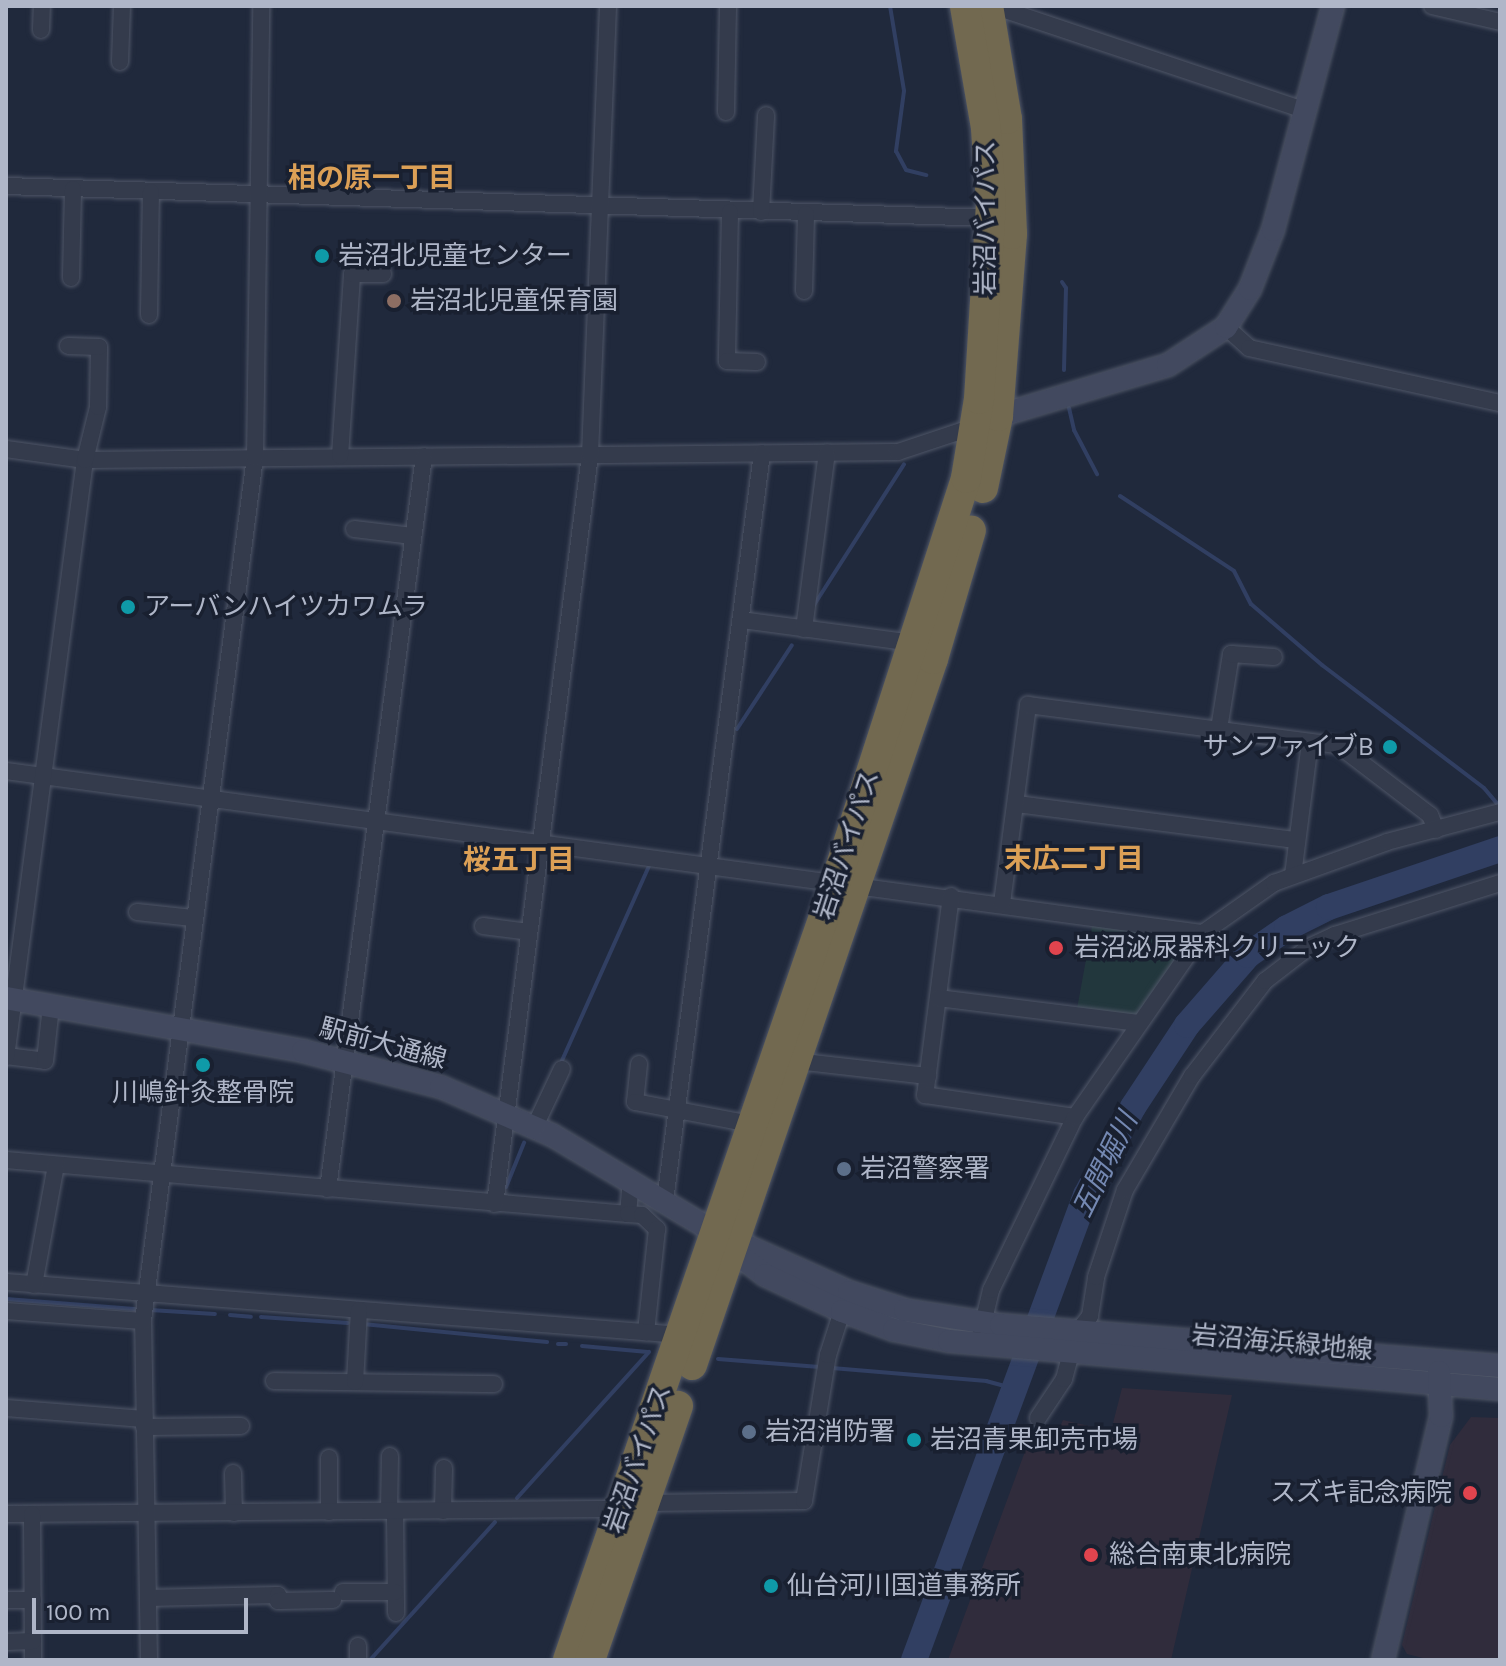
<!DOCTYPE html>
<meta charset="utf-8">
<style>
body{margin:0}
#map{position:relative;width:1506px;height:1666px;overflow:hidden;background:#20293c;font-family:Karla,"Noto Sans JP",sans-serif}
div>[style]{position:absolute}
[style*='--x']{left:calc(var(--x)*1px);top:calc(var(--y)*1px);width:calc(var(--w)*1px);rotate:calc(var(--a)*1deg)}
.medical>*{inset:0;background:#302c3c}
.green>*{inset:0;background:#22373d}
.stream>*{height:4px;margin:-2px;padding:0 2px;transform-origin:2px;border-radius:2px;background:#313f62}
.river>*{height:26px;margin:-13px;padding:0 13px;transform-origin:13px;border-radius:13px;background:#313f62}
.roads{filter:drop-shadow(0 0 2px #4f5667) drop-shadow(0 0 2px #4f5667)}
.street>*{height:16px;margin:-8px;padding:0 8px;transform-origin:8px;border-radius:8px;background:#343b4c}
.secondary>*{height:22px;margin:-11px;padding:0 11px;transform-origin:11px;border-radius:11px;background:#42495f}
.highway>*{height:30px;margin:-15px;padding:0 15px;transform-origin:15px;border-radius:15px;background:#726950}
.dots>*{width:22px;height:22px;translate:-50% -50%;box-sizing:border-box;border:4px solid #192030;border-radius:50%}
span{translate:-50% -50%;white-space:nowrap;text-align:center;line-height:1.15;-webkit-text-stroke:7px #192030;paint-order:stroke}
.street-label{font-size:26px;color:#afb6c8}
.poi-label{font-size:26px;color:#afb6c8}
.left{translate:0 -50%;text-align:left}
.right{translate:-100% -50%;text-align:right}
.neighbourhood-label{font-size:28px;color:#dca056;font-weight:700}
.water-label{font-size:28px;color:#7488b2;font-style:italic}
.frame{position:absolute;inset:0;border:8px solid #afb6c8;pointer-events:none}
.scale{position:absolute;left:32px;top:1598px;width:216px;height:36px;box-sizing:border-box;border:4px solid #afb6c8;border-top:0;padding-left:10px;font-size:24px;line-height:28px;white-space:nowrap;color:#afb6c8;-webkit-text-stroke:6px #192030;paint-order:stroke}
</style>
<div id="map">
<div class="medical">
<i style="clip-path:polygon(1122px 1388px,1232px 1395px,1171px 1660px,948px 1660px,1027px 1446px,1049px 1450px,1063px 1420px,1111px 1431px)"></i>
<i style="clip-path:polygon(1471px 1417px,1500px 1418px,1500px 1660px,1431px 1660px,1407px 1654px,1402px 1645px,1450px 1445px)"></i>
</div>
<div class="green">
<i style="clip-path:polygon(1093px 921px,1196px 935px,1136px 1015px,1077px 1009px)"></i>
</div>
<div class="stream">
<i style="--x:890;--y:6;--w:86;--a:80.6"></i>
<i style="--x:904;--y:91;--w:61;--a:97.6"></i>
<i style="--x:896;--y:151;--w:21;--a:62"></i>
<i style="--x:906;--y:170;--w:21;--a:14"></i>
<i style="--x:1062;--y:282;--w:7;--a:56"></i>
<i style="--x:1066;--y:288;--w:82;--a:91.4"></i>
<i style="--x:1069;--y:408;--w:23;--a:77"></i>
<i style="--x:1074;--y:430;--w:50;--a:62.4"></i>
<i style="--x:1120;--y:496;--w:136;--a:33.3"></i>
<i style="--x:1234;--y:571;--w:37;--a:63"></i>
<i style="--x:1251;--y:604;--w:94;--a:40.7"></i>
<i style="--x:1322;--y:665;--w:203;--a:37.2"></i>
<i style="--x:1484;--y:788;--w:25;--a:50"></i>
<i style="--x:814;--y:605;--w:167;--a:-57.4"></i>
<i style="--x:737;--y:729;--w:100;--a:-56.8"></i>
<i style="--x:560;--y:1065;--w:218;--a:-65.9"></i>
<i style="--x:506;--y:1187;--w:48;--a:-67.8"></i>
<i style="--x:6;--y:1299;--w:129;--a:4.4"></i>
<i style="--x:150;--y:1310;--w:65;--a:3.5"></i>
<i style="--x:230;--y:1315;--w:21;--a:5"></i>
<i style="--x:261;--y:1317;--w:87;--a:3.9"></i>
<i style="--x:363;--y:1324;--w:185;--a:5.6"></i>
<i style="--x:558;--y:1344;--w:8;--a:0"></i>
<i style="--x:582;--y:1346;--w:66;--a:5.2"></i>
<i style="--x:718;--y:1359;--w:102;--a:4.5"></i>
<i style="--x:832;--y:1368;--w:155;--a:4.8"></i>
<i style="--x:986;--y:1381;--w:30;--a:15"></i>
<i style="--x:517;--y:1498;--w:197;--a:-47.9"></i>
<i style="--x:370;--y:1660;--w:186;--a:-47.8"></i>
</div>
<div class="river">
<i style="--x:914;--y:1660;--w:496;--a:-69.7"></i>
<i style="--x:1086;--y:1195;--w:100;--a:-61.9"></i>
<i style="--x:1133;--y:1107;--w:98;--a:-56.6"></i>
<i style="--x:1187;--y:1025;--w:93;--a:-48.9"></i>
<i style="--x:1248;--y:955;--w:47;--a:-34.7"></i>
<i style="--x:1287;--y:928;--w:47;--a:-26.6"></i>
<i style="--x:1329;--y:907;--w:181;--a:-18.7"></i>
</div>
<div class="roads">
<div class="street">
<i style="--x:993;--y:6;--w:330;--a:18.5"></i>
<i style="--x:1432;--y:6;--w:70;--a:13.2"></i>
<i style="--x:41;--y:30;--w:24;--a:-88"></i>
<i style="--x:120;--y:62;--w:56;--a:-88"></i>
<i style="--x:726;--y:112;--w:106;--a:-88.9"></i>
<i style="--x:6;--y:186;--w:985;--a:1.86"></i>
<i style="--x:730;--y:212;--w:149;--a:91.2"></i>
<i style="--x:727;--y:361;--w:30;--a:2"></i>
<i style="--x:761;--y:212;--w:97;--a:-87"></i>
<i style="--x:71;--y:278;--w:89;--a:-88.7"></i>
<i style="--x:804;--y:291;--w:77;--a:-88.5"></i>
<i style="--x:149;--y:315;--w:123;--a:-89.1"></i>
<i style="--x:1226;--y:327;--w:31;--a:42"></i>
<i style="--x:1249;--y:348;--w:257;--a:12.4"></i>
<i style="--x:6;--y:449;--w:80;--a:7.9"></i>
<i style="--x:85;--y:460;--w:813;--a:-0.56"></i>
<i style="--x:898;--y:452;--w:85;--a:-18.4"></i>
<i style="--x:340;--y:456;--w:182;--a:-86.2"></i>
<i style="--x:352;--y:274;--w:31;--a:0"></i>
<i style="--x:354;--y:529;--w:59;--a:6.8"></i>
<i style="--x:741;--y:620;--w:175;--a:7.6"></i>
<i style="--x:804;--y:629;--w:178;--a:-82.6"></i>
<i style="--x:1219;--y:729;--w:76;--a:-80.9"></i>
<i style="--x:1231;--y:654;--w:43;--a:4"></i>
<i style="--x:6;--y:771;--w:1208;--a:7.71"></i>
<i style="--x:1017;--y:804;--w:281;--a:7.4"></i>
<i style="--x:1293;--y:875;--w:133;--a:-82.7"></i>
<i style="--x:951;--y:896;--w:201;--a:97.4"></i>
<i style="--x:925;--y:1095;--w:152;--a:8.3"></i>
<i style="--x:1002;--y:903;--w:200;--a:-82.5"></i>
<i style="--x:1028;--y:705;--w:313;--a:7.4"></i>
<i style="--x:1338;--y:745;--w:116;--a:37.3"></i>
<i style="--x:1430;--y:815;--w:16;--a:68"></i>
<i style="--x:137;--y:912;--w:56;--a:6.1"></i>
<i style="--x:483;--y:926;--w:46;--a:7.4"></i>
<i style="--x:938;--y:998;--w:202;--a:7.1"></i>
<i style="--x:6;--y:1056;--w:39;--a:7"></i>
<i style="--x:45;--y:1061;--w:55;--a:-83.8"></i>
<i style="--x:6;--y:1057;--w:602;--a:-82.46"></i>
<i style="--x:85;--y:460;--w:55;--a:-76.2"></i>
<i style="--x:98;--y:407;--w:60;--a:-89"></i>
<i style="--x:99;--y:347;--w:31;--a:-178"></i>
<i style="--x:796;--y:1061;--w:133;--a:6.5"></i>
<i style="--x:639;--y:1064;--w:38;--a:96"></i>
<i style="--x:635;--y:1102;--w:117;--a:10.8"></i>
<i style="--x:535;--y:1126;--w:63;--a:-64.7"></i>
<i style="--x:6;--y:1160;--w:624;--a:4.96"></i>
<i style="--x:628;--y:1214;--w:35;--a:-85"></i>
<i style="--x:328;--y:1189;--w:739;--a:-82.54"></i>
<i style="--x:665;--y:1201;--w:754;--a:-82.61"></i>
<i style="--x:495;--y:1204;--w:755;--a:-82.77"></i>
<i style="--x:590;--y:455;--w:449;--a:-87.7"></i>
<i style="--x:628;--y:1214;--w:14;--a:4"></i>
<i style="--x:642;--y:1215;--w:21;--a:43"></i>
<i style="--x:657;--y:1229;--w:104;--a:96.1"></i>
<i style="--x:6;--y:1282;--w:677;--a:4.49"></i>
<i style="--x:34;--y:1285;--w:122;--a:-79.6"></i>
<i style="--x:6;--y:1311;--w:137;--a:4.2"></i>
<i style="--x:1079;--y:1330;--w:18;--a:-52"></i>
<i style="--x:1090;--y:1316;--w:39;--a:-81"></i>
<i style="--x:1096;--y:1277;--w:92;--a:-71.6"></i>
<i style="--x:1125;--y:1190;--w:132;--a:-59.6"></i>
<i style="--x:1192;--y:1076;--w:120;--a:-52.5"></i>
<i style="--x:1265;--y:981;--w:56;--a:-37.7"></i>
<i style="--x:1309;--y:947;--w:29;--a:-25"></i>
<i style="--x:1335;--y:935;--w:173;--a:-17.5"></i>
<i style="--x:981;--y:1332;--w:43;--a:-76.6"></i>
<i style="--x:991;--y:1290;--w:192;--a:-64.1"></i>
<i style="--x:1075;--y:1117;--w:224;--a:-55.2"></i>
<i style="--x:1203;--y:933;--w:87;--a:-35.2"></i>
<i style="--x:1274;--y:883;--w:120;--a:-19.9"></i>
<i style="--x:1387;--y:842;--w:117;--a:-14.9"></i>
<i style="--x:274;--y:1381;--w:220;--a:0.8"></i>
<i style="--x:355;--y:1382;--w:72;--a:-86.8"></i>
<i style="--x:6;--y:1408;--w:138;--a:4.6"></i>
<i style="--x:1038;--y:1418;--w:47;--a:-56.3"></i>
<i style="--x:1064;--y:1379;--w:28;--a:-75"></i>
<i style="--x:144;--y:1427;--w:97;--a:-0.6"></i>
<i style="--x:233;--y:1473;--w:40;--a:88.6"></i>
<i style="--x:389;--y:1511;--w:55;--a:-89"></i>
<i style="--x:395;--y:1511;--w:102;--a:89.4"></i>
<i style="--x:443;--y:1511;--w:43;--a:-88.7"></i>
<i style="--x:329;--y:1512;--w:54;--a:-90"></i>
<i style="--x:6;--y:1514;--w:600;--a:-0.48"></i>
<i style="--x:606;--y:1509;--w:40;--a:-8.5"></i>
<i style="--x:646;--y:1503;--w:158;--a:-0.7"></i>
<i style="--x:804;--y:1501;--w:148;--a:-80.7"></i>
<i style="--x:828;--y:1355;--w:46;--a:-72.3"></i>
<i style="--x:32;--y:1514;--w:146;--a:89.6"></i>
<i style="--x:343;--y:1592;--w:52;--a:0"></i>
<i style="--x:148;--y:1598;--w:130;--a:-1.3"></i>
<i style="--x:278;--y:1595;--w:6;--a:90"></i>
<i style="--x:278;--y:1601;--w:55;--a:-1"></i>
<i style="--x:6;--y:1600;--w:27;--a:0"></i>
<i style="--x:6;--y:1642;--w:27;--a:-2"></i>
<i style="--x:358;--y:1646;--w:14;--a:90"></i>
<i style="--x:149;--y:1660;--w:339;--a:-91"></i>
<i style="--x:143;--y:1321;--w:870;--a:-82.61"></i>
<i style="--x:255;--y:458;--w:452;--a:-89.2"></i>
</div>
<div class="secondary">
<i style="--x:998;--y:416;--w:177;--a:-16.7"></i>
<i style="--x:1168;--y:365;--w:69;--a:-33.2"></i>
<i style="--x:1226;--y:327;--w:45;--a:-57.7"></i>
<i style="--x:1250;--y:289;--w:63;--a:-68.7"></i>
<i style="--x:1273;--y:230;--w:232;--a:-75"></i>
<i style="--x:6;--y:998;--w:302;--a:10.1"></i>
<i style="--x:303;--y:1051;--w:143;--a:14.6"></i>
<i style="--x:441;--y:1087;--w:121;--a:23.4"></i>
<i style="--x:552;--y:1135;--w:187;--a:30.8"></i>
<i style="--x:713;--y:1231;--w:149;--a:24.2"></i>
<i style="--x:849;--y:1292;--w:59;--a:17.8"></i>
<i style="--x:905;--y:1310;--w:97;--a:8.9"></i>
<i style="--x:1001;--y:1325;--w:501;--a:4.7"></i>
<i style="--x:721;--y:1242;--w:55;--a:36.9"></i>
<i style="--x:765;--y:1275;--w:85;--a:25.1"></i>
<i style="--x:842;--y:1311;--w:55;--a:20.1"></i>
<i style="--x:894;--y:1330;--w:56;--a:11.3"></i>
<i style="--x:949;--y:1341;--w:553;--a:4.98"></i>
<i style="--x:1383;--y:1660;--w:251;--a:-76.6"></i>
<i style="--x:1441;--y:1416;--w:44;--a:-92.6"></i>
</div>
<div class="highway">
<i style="--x:983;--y:488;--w:74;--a:-78.2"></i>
<i style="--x:998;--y:416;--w:183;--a:-85.6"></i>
<i style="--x:1012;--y:234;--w:115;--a:-92.5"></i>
<i style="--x:1007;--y:119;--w:115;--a:-99.5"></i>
<i style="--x:692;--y:1365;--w:746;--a:-71.15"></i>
<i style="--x:933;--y:659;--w:134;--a:-73.6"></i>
<i style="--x:568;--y:1660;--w:821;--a:-71.01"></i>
<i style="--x:835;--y:884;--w:427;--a:-72.1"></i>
<i style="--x:966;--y:478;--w:80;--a:-80.7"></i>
<i style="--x:979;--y:399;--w:195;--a:-86.5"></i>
<i style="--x:991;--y:204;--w:76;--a:-93.8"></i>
<i style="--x:986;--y:128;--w:124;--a:-99.8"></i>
<i style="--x:590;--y:1660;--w:269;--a:-70.9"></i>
</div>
</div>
<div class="dots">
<i style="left:322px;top:256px;background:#0f9aa8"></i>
<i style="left:394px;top:301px;background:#8d6e63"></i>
<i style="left:128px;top:607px;background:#0f9aa8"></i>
<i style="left:1390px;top:747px;background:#0f9aa8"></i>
<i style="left:1056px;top:948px;background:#e0444e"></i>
<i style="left:203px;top:1065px;background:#0f9aa8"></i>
<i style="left:844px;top:1169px;background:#5c6f8a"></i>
<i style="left:749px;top:1432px;background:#5c6f8a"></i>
<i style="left:914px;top:1440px;background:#0f9aa8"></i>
<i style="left:1470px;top:1493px;background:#e0444e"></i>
<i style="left:1091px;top:1555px;background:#e0444e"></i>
<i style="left:771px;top:1586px;background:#0f9aa8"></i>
</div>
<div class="street-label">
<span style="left:986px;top:218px;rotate:-90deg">岩沼バイパス</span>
<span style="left:847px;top:845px;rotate:-72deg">岩沼バイパス</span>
<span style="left:383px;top:1044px;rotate:15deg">駅前大通線</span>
<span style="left:1282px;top:1343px;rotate:5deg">岩沼海浜緑地線</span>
<span style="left:638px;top:1459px;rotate:-71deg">岩沼バイパス</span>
</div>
<div class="poi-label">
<span class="left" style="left:338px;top:256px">岩沼北児童センター</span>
<span class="left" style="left:410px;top:301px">岩沼北児童保育園</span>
<span class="left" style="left:144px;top:607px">アーバンハイツカワムラ</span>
<span class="right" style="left:1374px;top:747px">サンファイブB</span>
<span class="left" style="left:1074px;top:948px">岩沼泌尿器科クリニック</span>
<span style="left:203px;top:1093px">川嶋針灸整骨院</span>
<span class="left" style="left:860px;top:1169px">岩沼警察署</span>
<span class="left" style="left:765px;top:1432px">岩沼消防署</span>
<span class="left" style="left:930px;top:1440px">岩沼青果卸売市場</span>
<span class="right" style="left:1452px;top:1493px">スズキ記念病院</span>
<span class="left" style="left:1109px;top:1555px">総合南東北病院</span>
<span class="left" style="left:787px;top:1586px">仙台河川国道事務所</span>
</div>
<div class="neighbourhood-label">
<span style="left:372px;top:178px">相の原一丁目</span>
<span style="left:1074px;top:859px">末広二丁目</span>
<span style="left:519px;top:860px">桜五丁目</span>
</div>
<div class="water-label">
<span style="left:1105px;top:1165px;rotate:-64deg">五間堀川</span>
</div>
<div class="frame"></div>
<div class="scale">100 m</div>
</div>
